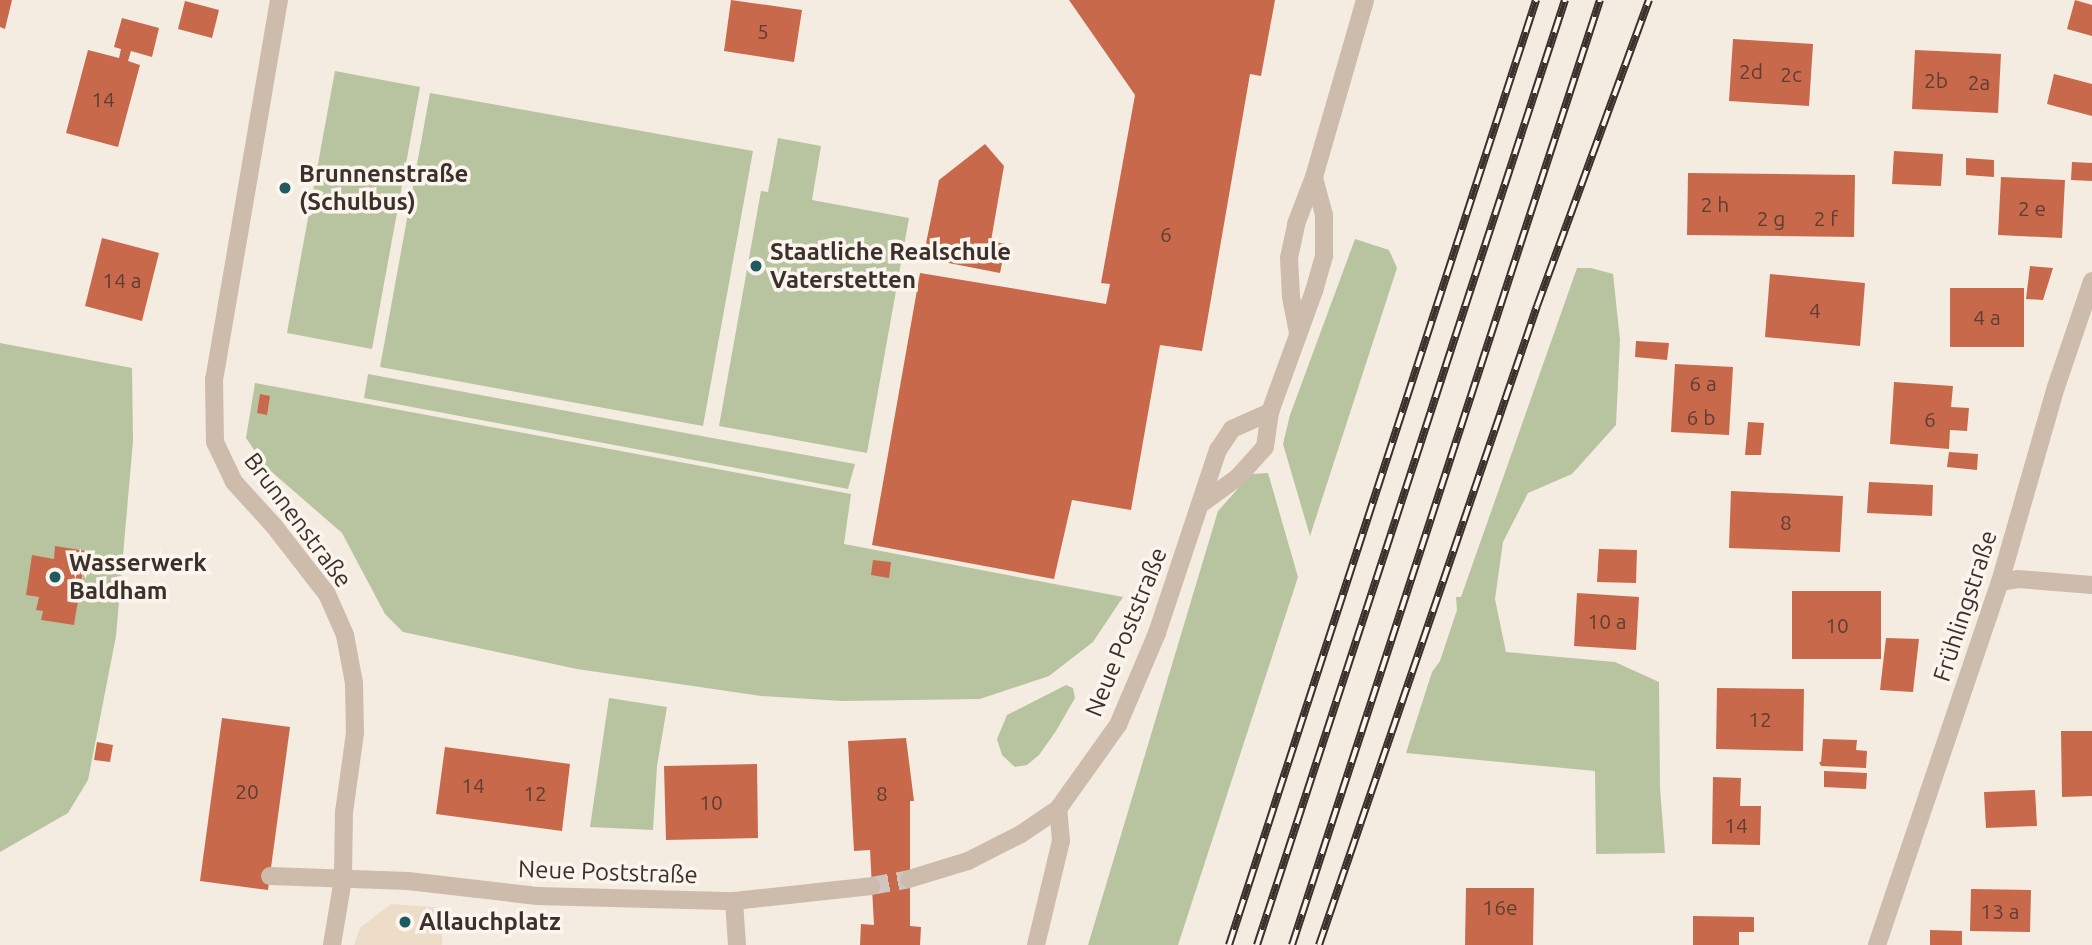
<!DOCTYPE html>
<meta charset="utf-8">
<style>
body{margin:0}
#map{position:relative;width:2092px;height:945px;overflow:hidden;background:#f4ebe1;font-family:Ubuntu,sans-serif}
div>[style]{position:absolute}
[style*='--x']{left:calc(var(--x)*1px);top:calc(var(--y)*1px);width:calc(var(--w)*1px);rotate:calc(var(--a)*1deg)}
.green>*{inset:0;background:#b8c4a0}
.plaza>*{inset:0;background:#ecdcc8}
.building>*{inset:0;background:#c8694b}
.minor-tunnel>*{height:18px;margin-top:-9px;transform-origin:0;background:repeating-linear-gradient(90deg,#cfc6bd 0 18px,transparent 0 27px)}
.minor>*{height:18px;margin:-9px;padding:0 9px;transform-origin:9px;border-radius:9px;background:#cdbbac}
.rail>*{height:8px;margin-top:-4px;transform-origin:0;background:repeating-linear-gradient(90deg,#fbf5ee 0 16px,#3b302b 0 32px);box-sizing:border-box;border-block:2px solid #3b302b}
.dots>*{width:19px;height:19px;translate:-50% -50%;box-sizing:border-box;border:4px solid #fbf5ee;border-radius:50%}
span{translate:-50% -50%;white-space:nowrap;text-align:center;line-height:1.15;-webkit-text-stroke:7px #fbf5ee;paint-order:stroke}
.number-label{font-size:21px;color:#5e3e33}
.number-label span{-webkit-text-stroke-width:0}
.poi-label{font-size:24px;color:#3b302b;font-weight:700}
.left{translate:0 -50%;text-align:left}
.street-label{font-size:24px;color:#3b302b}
</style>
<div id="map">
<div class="green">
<i style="clip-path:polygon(335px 71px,420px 87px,372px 349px,287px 333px)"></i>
<i style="clip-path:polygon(430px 93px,753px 151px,703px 426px,380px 367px)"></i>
<i style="clip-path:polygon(778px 138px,821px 146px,812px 200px,909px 218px,867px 453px,719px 426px,761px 191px,768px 192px)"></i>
<i style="clip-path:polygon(1355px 239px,1389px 250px,1397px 268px,1310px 536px,1283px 444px,1290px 415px)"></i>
<i style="clip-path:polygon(1577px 268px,1591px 268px,1613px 274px,1620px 340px,1616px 425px,1572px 474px,1528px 493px,1503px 542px,1495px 599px,1506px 652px,1615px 662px,1659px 682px,1660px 788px,1665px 853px,1596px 854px,1595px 771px,1406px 753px,1432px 672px,1440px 661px,1457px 610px,1456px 597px,1461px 597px)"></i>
<i style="clip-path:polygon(0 343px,132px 368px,133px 441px,116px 636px,88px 780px,68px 813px,0 852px)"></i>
<i style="clip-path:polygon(368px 374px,707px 437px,855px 464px,848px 489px,364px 398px)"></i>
<i style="clip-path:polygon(255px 383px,851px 494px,844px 544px,1123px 597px,1093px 642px,1049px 676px,980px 699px,842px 701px,761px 696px,577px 669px,403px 632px,385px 614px,342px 533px,265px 466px,246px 438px)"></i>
<i style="clip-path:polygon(1268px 473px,1298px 577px,1178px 945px,1088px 945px,1218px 511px,1251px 474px)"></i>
<i style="clip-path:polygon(1066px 685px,1073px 688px,1075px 698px,1056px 731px,1039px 755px,1027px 765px,1015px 767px,1002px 755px,997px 739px,1007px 715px)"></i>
<i style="clip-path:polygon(609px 698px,667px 707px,657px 766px,653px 830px,590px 827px)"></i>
</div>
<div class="plaza">
<i style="clip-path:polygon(391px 904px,443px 908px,442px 945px,354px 945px,360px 928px)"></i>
</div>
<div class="building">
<i style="clip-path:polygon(0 0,12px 0,5px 29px,0 27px)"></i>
<i style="clip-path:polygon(731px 0,802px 10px,794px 62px,724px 51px)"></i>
<i style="clip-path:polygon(1069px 0,1275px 0,1261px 76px,1250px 74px,1202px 351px,1160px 345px,1131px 510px,1072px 500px,1054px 579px,872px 545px,920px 273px,1106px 304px,1110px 284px,1101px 283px,1135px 95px)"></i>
<i style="clip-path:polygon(2075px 0,2092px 5px,2092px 36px,2067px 29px)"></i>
<i style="clip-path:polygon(185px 1px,219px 10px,212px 38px,178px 29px)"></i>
<i style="clip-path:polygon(122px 18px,159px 28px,152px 57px,131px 51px,128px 61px,140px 65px,118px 147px,66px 133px,88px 50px,119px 58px,121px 49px,114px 47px)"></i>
<i style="clip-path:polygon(1733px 39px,1813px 44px,1809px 106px,1729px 101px)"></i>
<i style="clip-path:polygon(1915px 50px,2001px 54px,1998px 113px,1912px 109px)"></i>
<i style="clip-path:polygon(2054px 74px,2092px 84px,2092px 116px,2047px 104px)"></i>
<i style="clip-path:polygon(985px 144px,1004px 166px,991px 241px,1006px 244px,1000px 273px,923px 258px,939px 180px)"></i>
<i style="clip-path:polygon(1894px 151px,1943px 154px,1941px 186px,1892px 184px)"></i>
<i style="clip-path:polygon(1966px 158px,1994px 160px,1994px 177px,1966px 175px)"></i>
<i style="clip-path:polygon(2072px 162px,2092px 163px,2092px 181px,2071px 180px)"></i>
<i style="clip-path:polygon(1688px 173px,1855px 175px,1854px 237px,1687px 235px)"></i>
<i style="clip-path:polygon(2001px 177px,2065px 180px,2062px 238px,1998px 235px)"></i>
<i style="clip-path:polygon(102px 238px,159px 253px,142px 321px,85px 306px)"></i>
<i style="clip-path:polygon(2030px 266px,2053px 268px,2043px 300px,2026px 299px)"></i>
<i style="clip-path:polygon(1770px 274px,1865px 283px,1860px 346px,1765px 337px)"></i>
<i style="clip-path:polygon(1950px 288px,2024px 288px,2024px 347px,1950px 347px)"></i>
<i style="clip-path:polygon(1636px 341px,1669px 343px,1667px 360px,1635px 357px)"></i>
<i style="clip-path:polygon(1675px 364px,1733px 367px,1729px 435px,1671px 432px)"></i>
<i style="clip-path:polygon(1894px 382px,1953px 386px,1951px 407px,1969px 408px,1967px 431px,1950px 430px,1949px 449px,1890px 444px)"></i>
<i style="clip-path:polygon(260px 394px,270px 396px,267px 415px,257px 413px)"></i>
<i style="clip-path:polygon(1748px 422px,1764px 423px,1761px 455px,1745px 455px)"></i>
<i style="clip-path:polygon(1949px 452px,1978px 454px,1977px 470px,1947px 467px)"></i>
<i style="clip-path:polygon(1869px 482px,1933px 485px,1932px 516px,1867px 513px)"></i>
<i style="clip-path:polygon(1731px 491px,1843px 496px,1840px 552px,1729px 548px)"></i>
<i style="clip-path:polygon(55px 546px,86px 551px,74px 625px,41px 620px,43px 611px,36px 610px,39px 597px,26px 595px,32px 555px,54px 559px)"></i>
<i style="clip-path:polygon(1599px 549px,1637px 550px,1636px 583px,1597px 582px)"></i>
<i style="clip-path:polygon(873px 560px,891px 562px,889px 578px,871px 575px)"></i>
<i style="clip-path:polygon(1792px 591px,1881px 591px,1881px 659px,1792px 659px)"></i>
<i style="clip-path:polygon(1577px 593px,1639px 597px,1636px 650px,1574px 646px)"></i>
<i style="clip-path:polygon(1886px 638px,1919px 639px,1913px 692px,1880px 690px)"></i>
<i style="clip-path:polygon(1717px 688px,1804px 689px,1803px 751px,1716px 749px)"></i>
<i style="clip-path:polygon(222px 718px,290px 727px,268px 890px,200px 881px)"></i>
<i style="clip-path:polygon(2061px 731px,2092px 731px,2092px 796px,2062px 797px)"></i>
<i style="clip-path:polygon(906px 738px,914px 801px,910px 801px,910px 926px,921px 927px,920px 945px,860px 945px,861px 924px,874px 925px,870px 850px,854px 851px,848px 741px)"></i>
<i style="clip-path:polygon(1823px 739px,1857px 740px,1856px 750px,1867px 751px,1866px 768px,1821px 766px,1819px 762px,1821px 762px)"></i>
<i style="clip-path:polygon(97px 742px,113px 745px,110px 762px,94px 760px)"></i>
<i style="clip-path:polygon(445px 747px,570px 764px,562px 831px,436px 814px)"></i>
<i style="clip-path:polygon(757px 764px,758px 838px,666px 840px,664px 766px)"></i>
<i style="clip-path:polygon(1824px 771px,1867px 773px,1866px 789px,1824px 787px)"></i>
<i style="clip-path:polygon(1713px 777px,1741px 778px,1740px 806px,1761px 806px,1760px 845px,1712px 844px)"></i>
<i style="clip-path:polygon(2035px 790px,2037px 826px,1986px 828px,1984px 792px)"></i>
<i style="clip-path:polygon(1466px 888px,1534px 888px,1533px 945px,1465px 945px)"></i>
<i style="clip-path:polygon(1971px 889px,2031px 890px,2030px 932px,1970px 931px)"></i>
<i style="clip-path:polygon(1693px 916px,1754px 917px,1754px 932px,1739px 932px,1739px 945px,1693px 945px)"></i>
<i style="clip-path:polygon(1930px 930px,1962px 931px,1962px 945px,1930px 945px)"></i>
</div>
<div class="minor-tunnel">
<i style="--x:871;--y:886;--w:39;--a:-10"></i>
</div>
<div class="minor">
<i style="--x:279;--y:0;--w:386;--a:99.7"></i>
<i style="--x:214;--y:380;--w:62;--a:89.1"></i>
<i style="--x:215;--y:442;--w:44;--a:64.6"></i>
<i style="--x:234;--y:482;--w:59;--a:47.7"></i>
<i style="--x:274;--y:526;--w:86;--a:52.1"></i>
<i style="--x:327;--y:594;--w:45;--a:66.3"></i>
<i style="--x:345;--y:635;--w:49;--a:79.4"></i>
<i style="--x:354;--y:683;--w:50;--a:88.9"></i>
<i style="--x:355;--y:733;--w:80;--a:97.9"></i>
<i style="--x:344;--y:812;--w:67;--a:90.9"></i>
<i style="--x:343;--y:879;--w:67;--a:99.5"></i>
<i style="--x:1298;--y:333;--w:38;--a:-101"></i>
<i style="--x:1291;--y:296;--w:38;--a:-93"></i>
<i style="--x:1289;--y:258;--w:35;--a:-78"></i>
<i style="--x:1296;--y:224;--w:50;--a:-69"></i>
<i style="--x:1314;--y:177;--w:184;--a:-73.9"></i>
<i style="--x:1201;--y:504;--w:46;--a:-36.1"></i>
<i style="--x:1238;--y:477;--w:40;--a:-48"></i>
<i style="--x:1265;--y:447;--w:35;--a:-82"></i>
<i style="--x:1270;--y:412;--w:129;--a:-70"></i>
<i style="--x:1314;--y:291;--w:37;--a:-74"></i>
<i style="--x:1324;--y:255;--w:40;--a:-90"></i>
<i style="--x:1324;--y:215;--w:39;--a:-105"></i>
<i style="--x:2000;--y:582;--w:18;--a:-9"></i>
<i style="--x:2018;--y:579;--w:74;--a:4.6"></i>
<i style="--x:270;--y:876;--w:138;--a:2.1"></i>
<i style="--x:408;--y:881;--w:130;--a:6.6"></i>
<i style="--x:537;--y:896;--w:197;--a:1.5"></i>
<i style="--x:734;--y:901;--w:138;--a:-6.2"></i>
<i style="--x:909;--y:879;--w:62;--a:-17"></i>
<i style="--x:968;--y:861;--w:59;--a:-27"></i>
<i style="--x:1021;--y:834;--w:45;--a:-34"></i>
<i style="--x:1058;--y:809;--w:103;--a:-54.5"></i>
<i style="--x:1118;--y:725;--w:100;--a:-67"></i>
<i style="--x:1157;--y:633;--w:193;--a:-71.6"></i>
<i style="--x:1218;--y:450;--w:25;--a:-56"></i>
<i style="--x:1232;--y:429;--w:42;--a:-24.1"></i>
<i style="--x:734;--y:901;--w:44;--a:86.1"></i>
<i style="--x:1036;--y:945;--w:107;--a:-76.5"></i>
<i style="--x:1061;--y:841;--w:32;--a:-95"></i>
<i style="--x:1877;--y:945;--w:383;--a:-71.3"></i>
<i style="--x:2000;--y:582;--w:203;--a:-74"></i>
<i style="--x:2056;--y:387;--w:112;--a:-71.2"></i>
</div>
<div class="rail">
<i style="--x:1229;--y:945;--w:994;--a:-72"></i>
<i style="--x:1257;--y:945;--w:994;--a:-71.95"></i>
<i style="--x:1292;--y:945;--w:994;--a:-71.95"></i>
<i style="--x:1319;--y:945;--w:675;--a:-71.16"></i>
<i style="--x:1537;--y:306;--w:326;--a:-69.9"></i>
</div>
<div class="dots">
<i style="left:285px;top:188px;background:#1f5a5e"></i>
<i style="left:756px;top:266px;background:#1f5a5e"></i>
<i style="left:55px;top:577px;background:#1f5a5e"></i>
<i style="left:405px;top:922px;background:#1f5a5e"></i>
</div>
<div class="number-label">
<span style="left:763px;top:31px">5</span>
<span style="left:1751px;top:71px">2d</span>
<span style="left:1791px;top:74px">2c</span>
<span style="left:1936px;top:80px">2b</span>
<span style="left:1979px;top:82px">2a</span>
<span style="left:103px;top:99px">14</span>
<span style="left:1715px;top:204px">2 h</span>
<span style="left:2032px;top:208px">2 e</span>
<span style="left:1771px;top:218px">2 g</span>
<span style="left:1826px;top:218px">2 f</span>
<span style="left:1166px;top:234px">6</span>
<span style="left:122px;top:280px">14 a</span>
<span style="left:1815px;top:310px">4</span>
<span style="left:1987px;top:317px">4 a</span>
<span style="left:1703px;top:383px">6 a</span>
<span style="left:1701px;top:417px">6 b</span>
<span style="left:1930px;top:419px">6</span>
<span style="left:1786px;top:522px">8</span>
<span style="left:1607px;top:621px">10 a</span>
<span style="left:1837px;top:625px">10</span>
<span style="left:1760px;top:719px">12</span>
<span style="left:473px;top:785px">14</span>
<span style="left:247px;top:791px">20</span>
<span style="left:535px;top:793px">12</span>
<span style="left:882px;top:793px">8</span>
<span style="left:711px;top:802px">10</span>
<span style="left:1736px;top:825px">14</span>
<span style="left:1500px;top:907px">16e</span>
<span style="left:2000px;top:911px">13 a</span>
</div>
<div class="poi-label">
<span class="left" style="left:299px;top:188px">Brunnenstraße<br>(Schulbus)</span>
<span class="left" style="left:770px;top:266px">Staatliche Realschule<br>Vaterstetten</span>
<span class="left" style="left:69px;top:577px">Wasserwerk<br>Baldham</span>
<span class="left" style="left:419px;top:922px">Allauchplatz</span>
</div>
<div class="street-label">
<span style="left:298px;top:520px;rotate:53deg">Brunnenstraße</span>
<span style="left:1965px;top:606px;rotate:-72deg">Frühlingstraße</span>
<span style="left:1126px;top:632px;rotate:-68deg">Neue Poststraße</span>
<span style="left:608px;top:872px;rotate:2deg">Neue Poststraße</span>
</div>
</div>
